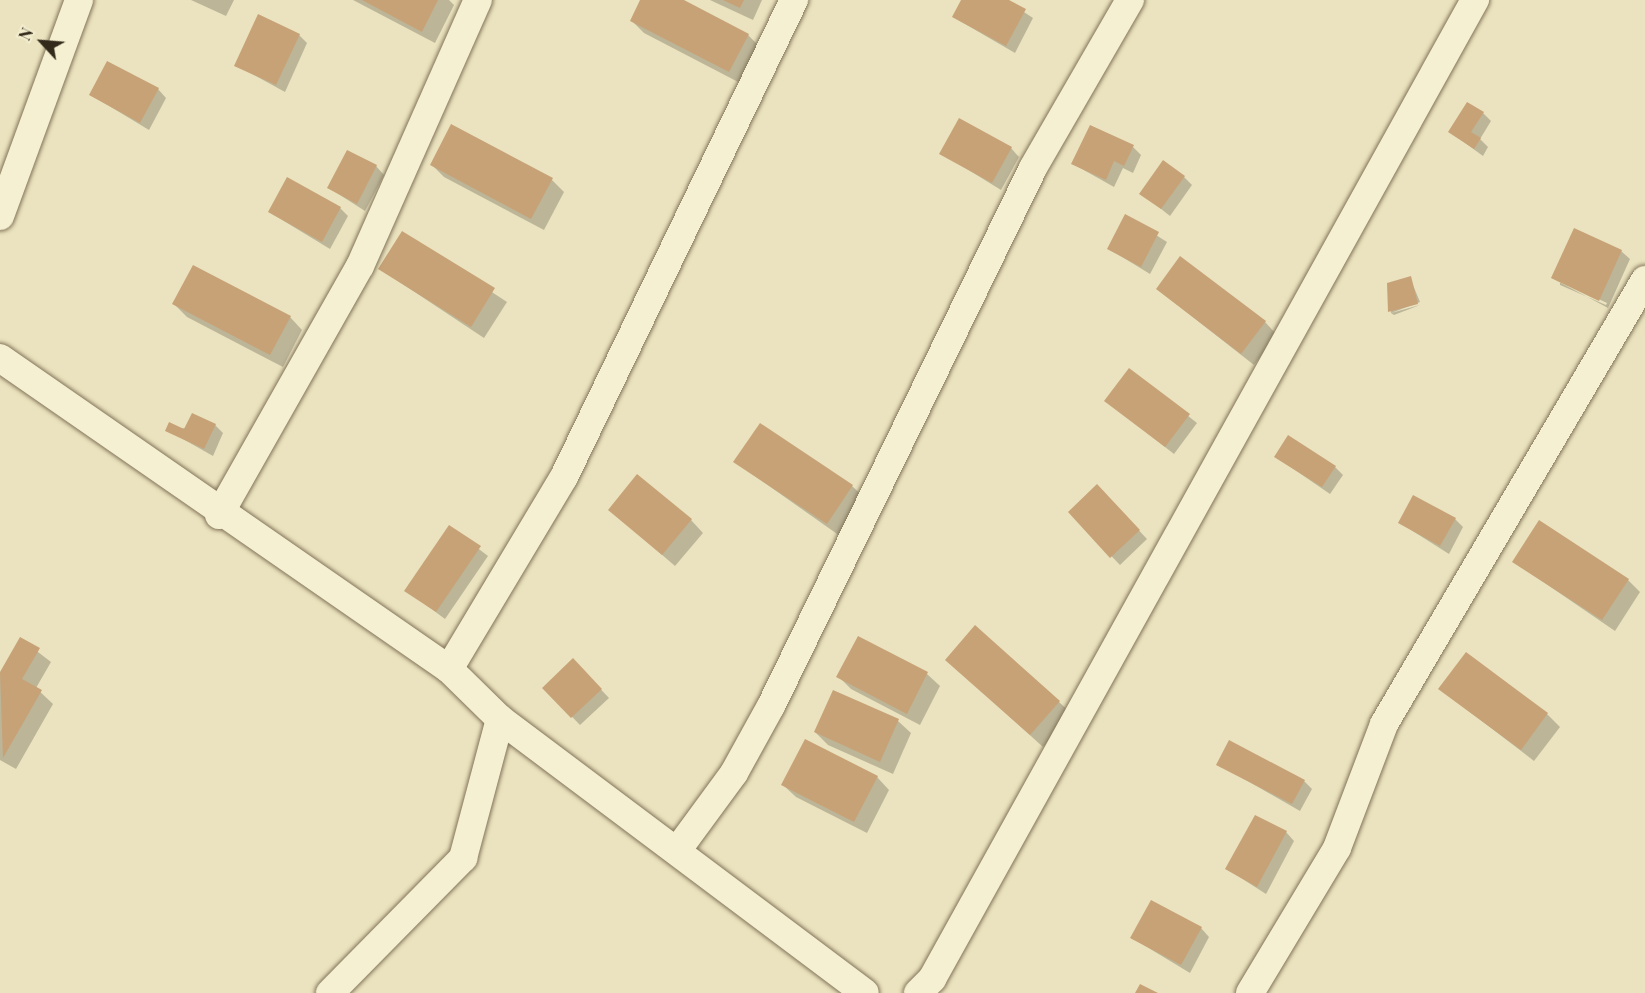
<!DOCTYPE html>
<style>
body{margin:0}
#map{position:relative;width:1645px;height:993px;overflow:hidden;background:#ebe3bf;font-family:"Playfair Display",serif}
div>[style]{position:absolute}
[style*='--x']{left:calc(var(--x)*1px);top:calc(var(--y)*1px);width:calc(var(--w)*1px);rotate:calc(var(--a)*1deg)}
.shadow>*{inset:0;background:#0003}
.building>*{inset:0;background:#c7a277}
.roads{filter:drop-shadow(0 0 2px #827459) drop-shadow(0 0 2px #827459)}
.street>*{height:28px;margin:-14px;padding:0 14px;transform-origin:14px;border-radius:14px;background:#f6f0d2}
span{translate:-50% -50%;white-space:nowrap;text-align:center;line-height:1.15;-webkit-text-stroke:4.5px #f3edce;paint-order:stroke}
.north{position:absolute;left:12px;top:12px;width:60px;height:60px;-webkit-text-stroke:4px #f3edce;paint-order:stroke;rotate:296deg;font-size:16px;font-weight:700;line-height:24px;text-align:center;color:#332a1c}
.north::after{content:'';display:block;margin:auto;width:21px;height:27px;background:#332a1c;clip-path:polygon(50% 0,100% 100%,50% 72%,0 100%)}
</style>
<div id="map">
<div class="shadow">
<i style="clip-path:polygon(191px 0,234px 0,226px 16px)"></i>
<i style="clip-path:polygon(353px 0,449px 0,454px 5px,435px 43px)"></i>
<i style="clip-path:polygon(642px 0,680px 0,748px 35px,761px 48px,742px 84px,644px 33px,631px 20px)"></i>
<i style="clip-path:polygon(710px 0,762px 0,753px 20px)"></i>
<i style="clip-path:polygon(963px 0,1006px 0,1033px 18px,1015px 53px,953px 17px)"></i>
<i style="clip-path:polygon(299px 35px,307px 43px,285px 92px,236px 65px)"></i>
<i style="clip-path:polygon(158px 89px,166px 98px,149px 130px,91px 95px)"></i>
<i style="clip-path:polygon(1483px 113px,1491px 121px,1480px 139px,1488px 147px,1483px 156px,1450px 132px)"></i>
<i style="clip-path:polygon(1133px 147px,1141px 155px,1133px 173px,1123px 168px,1114px 187px,1073px 164px)"></i>
<i style="clip-path:polygon(1011px 148px,1019px 157px,1001px 190px,941px 153px)"></i>
<i style="clip-path:polygon(431px 164px,552px 180px,564px 192px,544px 230px,444px 177px)"></i>
<i style="clip-path:polygon(376px 166px,384px 175px,365px 211px,329px 188px)"></i>
<i style="clip-path:polygon(1184px 177px,1192px 185px,1170px 216px,1141px 193px)"></i>
<i style="clip-path:polygon(340px 208px,348px 216px,330px 249px,269px 212px)"></i>
<i style="clip-path:polygon(1126px 216px,1167px 242px,1150px 274px,1109px 249px)"></i>
<i style="clip-path:polygon(402px 233px,507px 302px,484px 338px,380px 269px)"></i>
<i style="clip-path:polygon(evenodd,1621px 251px,1630px 259px,1608px 308px,1552px 278px,1621px 251px,1560px 281px,1607px 303px,1606px 305px,1560px 285px,1560px 281px)"></i>
<i style="clip-path:polygon(1410px 278px,1420px 302px,1391px 313px,1388px 284px)"></i>
<i style="clip-path:polygon(1157px 289px,1265px 322px,1277px 335px,1254px 365px)"></i>
<i style="clip-path:polygon(174px 304px,290px 317px,302px 330px,283px 367px,187px 317px)"></i>
<i style="clip-path:polygon(1420px 305px,1394px 315px,1391px 313px)"></i>
<i style="clip-path:polygon(1130px 370px,1197px 423px,1174px 454px,1106px 401px)"></i>
<i style="clip-path:polygon(215px 425px,223px 433px,213px 456px,167px 430px)"></i>
<i style="clip-path:polygon(1276px 457px,1335px 467px,1343px 475px,1330px 494px)"></i>
<i style="clip-path:polygon(735px 462px,852px 486px,865px 498px,840px 536px)"></i>
<i style="clip-path:polygon(1105px 494px,1147px 539px,1120px 565px,1070px 513px)"></i>
<i style="clip-path:polygon(610px 510px,691px 520px,703px 533px,675px 566px)"></i>
<i style="clip-path:polygon(1455px 519px,1463px 527px,1449px 554px,1400px 523px)"></i>
<i style="clip-path:polygon(450px 527px,488px 556px,445px 619px,406px 590px)"></i>
<i style="clip-path:polygon(1514px 562px,1628px 580px,1640px 592px,1615px 631px)"></i>
<i style="clip-path:polygon(858px 638px,927px 674px,940px 686px,920px 725px,851px 689px,838px 676px)"></i>
<i style="clip-path:polygon(21px 639px,51px 662px,36px 688px,53px 704px,16px 769px,0 760px,0 675px)"></i>
<i style="clip-path:polygon(573px 660px,609px 698px,580px 725px,544px 688px)"></i>
<i style="clip-path:polygon(947px 660px,1059px 702px,1072px 714px,1043px 747px)"></i>
<i style="clip-path:polygon(1440px 689px,1547px 714px,1560px 727px,1534px 761px)"></i>
<i style="clip-path:polygon(898px 721px,911px 733px,893px 774px,828px 745px,815px 732px)"></i>
<i style="clip-path:polygon(1218px 764px,1304px 781px,1312px 789px,1300px 811px)"></i>
<i style="clip-path:polygon(877px 777px,889px 790px,867px 833px,796px 797px,783px 785px)"></i>
<i style="clip-path:polygon(1286px 832px,1294px 841px,1266px 894px,1227px 869px)"></i>
<i style="clip-path:polygon(1201px 928px,1209px 937px,1190px 973px,1132px 938px)"></i>
</div>
<div class="building">
<i style="clip-path:polygon(362px 0,438px 0,422px 32px)"></i>
<i style="clip-path:polygon(640px 0,684px 0,749px 34px,729px 72px,630px 21px)"></i>
<i style="clip-path:polygon(723px 0,744px 0,740px 8px)"></i>
<i style="clip-path:polygon(961px 0,1009px 0,1026px 9px,1006px 46px,952px 17px)"></i>
<i style="clip-path:polygon(258px 14px,300px 34px,276px 85px,234px 66px)"></i>
<i style="clip-path:polygon(107px 61px,159px 88px,140px 123px,89px 95px)"></i>
<i style="clip-path:polygon(1467px 102px,1484px 112px,1471px 132px,1481px 138px,1474px 149px,1448px 132px)"></i>
<i style="clip-path:polygon(959px 118px,1012px 147px,992px 183px,939px 154px)"></i>
<i style="clip-path:polygon(451px 124px,553px 178px,531px 219px,430px 165px)"></i>
<i style="clip-path:polygon(1090px 125px,1134px 145px,1124px 166px,1114px 161px,1106px 180px,1071px 164px)"></i>
<i style="clip-path:polygon(347px 150px,377px 165px,357px 204px,327px 188px)"></i>
<i style="clip-path:polygon(1163px 160px,1185px 176px,1161px 209px,1139px 194px)"></i>
<i style="clip-path:polygon(287px 177px,341px 207px,322px 242px,268px 212px)"></i>
<i style="clip-path:polygon(1125px 214px,1159px 232px,1141px 267px,1107px 249px)"></i>
<i style="clip-path:polygon(1574px 228px,1622px 250px,1599px 301px,1551px 278px)"></i>
<i style="clip-path:polygon(402px 231px,495px 288px,471px 327px,378px 269px)"></i>
<i style="clip-path:polygon(1180px 256px,1266px 321px,1241px 354px,1156px 289px)"></i>
<i style="clip-path:polygon(193px 265px,291px 316px,270px 355px,172px 304px)"></i>
<i style="clip-path:polygon(1411px 276px,1418px 304px,1388px 312px,1387px 283px)"></i>
<i style="clip-path:polygon(1129px 368px,1190px 414px,1165px 447px,1104px 401px)"></i>
<i style="clip-path:polygon(192px 413px,216px 424px,204px 449px,165px 431px,169px 422px,184px 429px)"></i>
<i style="clip-path:polygon(760px 423px,853px 485px,827px 524px,733px 462px)"></i>
<i style="clip-path:polygon(1288px 435px,1336px 466px,1322px 487px,1274px 457px)"></i>
<i style="clip-path:polygon(637px 474px,692px 519px,662px 555px,608px 510px)"></i>
<i style="clip-path:polygon(1097px 484px,1140px 530px,1110px 558px,1068px 512px)"></i>
<i style="clip-path:polygon(1413px 495px,1456px 518px,1440px 546px,1398px 523px)"></i>
<i style="clip-path:polygon(1539px 520px,1629px 579px,1602px 620px,1512px 562px)"></i>
<i style="clip-path:polygon(449px 525px,481px 546px,436px 612px,404px 591px)"></i>
<i style="clip-path:polygon(975px 625px,1060px 701px,1030px 735px,945px 660px)"></i>
<i style="clip-path:polygon(858px 636px,928px 672px,907px 714px,836px 677px)"></i>
<i style="clip-path:polygon(20px 637px,40px 648px,22px 679px,42px 690px,3px 758px,0 672px)"></i>
<i style="clip-path:polygon(1466px 652px,1548px 713px,1521px 750px,1438px 689px)"></i>
<i style="clip-path:polygon(573px 658px,602px 689px,571px 718px,542px 688px)"></i>
<i style="clip-path:polygon(833px 690px,899px 719px,880px 762px,814px 732px)"></i>
<i style="clip-path:polygon(805px 739px,878px 776px,854px 822px,781px 785px)"></i>
<i style="clip-path:polygon(1229px 740px,1305px 780px,1292px 804px,1216px 765px)"></i>
<i style="clip-path:polygon(1255px 815px,1287px 831px,1257px 887px,1225px 869px)"></i>
<i style="clip-path:polygon(1151px 900px,1202px 927px,1181px 965px,1130px 938px)"></i>
<i style="clip-path:polygon(1140px 984px,1158px 993px,1135px 993px)"></i>
</div>
<div class="roads">
<div class="street">
<i style="--x:0;--y:216;--w:230;--a:-69.9"></i>
<i style="--x:0;--y:358;--w:546;--a:34.71"></i>
<i style="--x:449;--y:669;--w:71;--a:44.4"></i>
<i style="--x:500;--y:719;--w:456;--a:36.9"></i>
<i style="--x:219;--y:515;--w:286;--a:-60.5"></i>
<i style="--x:360;--y:266;--w:291;--a:-66.1"></i>
<i style="--x:449;--y:669;--w:224;--a:-59.1"></i>
<i style="--x:564;--y:477;--w:530;--a:-64.26"></i>
<i style="--x:679;--y:848;--w:93;--a:-53.7"></i>
<i style="--x:734;--y:773;--w:77;--a:-61.1"></i>
<i style="--x:771;--y:706;--w:598;--a:-64.03"></i>
<i style="--x:1033;--y:168;--w:194;--a:-60"></i>
<i style="--x:330;--y:993;--w:190;--a:-45.4"></i>
<i style="--x:463;--y:858;--w:144;--a:-75.1"></i>
<i style="--x:918;--y:993;--w:20;--a:-45"></i>
<i style="--x:932;--y:979;--w:1120;--a:-60.99"></i>
<i style="--x:1250;--y:993;--w:169;--a:-59"></i>
<i style="--x:1337;--y:848;--w:133;--a:-69.2"></i>
<i style="--x:1384;--y:724;--w:515;--a:-59.55"></i>
</div>
</div>
<div class="north">N</div>
</div>
